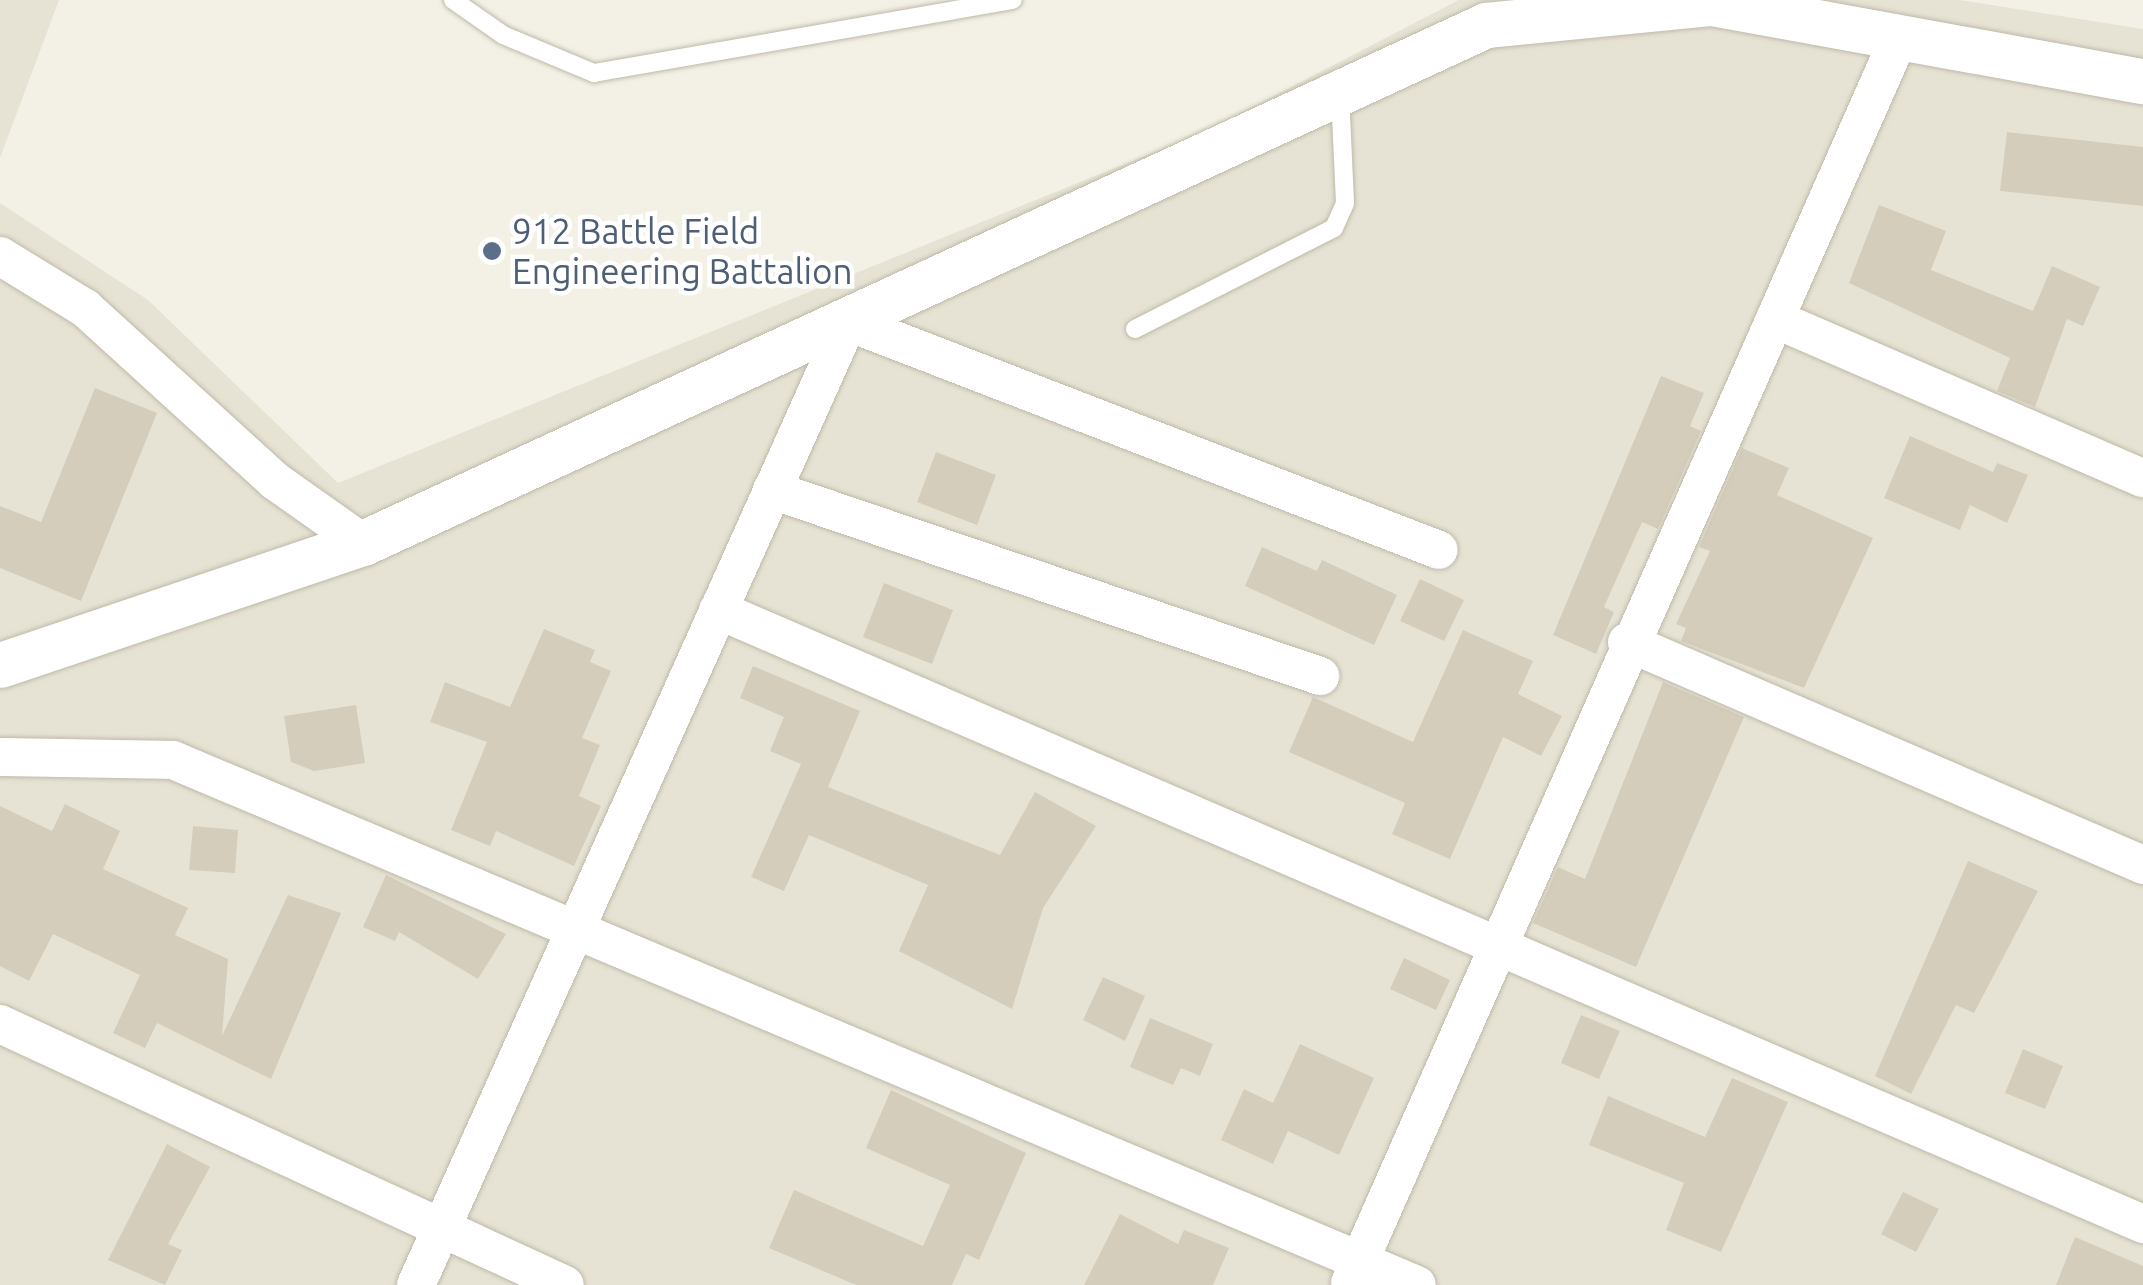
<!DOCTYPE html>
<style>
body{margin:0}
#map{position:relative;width:2143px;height:1285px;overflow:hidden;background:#f3f0e6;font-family:Ubuntu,sans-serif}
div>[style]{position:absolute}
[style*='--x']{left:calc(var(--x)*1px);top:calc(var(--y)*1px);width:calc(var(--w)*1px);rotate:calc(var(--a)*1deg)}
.residential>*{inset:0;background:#e7e3d4}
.building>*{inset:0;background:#d5cdbb}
.roads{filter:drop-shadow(0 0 2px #bfb9a8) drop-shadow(0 0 2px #bfb9a8)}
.service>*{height:18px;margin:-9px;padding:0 9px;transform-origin:9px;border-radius:9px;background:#fff}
.minor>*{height:38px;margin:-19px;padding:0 19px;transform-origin:19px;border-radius:19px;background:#fff}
.tertiary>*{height:45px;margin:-22.5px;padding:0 22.5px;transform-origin:22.5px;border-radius:22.5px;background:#fff}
.dots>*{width:28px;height:28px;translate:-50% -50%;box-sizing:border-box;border:5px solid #fff;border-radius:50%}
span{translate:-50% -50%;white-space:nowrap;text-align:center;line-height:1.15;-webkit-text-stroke:9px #fff;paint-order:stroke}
.service-label{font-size:35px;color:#4e5e75}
.left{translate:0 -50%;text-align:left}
</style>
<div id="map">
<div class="residential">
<i style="clip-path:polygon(0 0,59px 0,0 158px)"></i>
<i style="clip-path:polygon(1459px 0,1960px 0,2143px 29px,2143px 1285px,0 1285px,0 203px,148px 300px,338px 483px,1206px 131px)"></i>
</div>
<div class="building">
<i style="clip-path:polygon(2007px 132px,2143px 147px,2143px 206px,2000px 191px)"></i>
<i style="clip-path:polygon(1879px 205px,1946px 231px,1931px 270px,2033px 311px,2052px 266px,2100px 287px,2083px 326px,2067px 319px,2035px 407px,1997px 391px,2010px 358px,1849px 283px)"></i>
<i style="clip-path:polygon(1661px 376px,1704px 393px,1690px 426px,1701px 431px,1658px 529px,1642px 522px,1604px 607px,1614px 612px,1596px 654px,1553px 635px)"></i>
<i style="clip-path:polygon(95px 388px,157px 413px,81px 601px,0 568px,0 506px,41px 522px)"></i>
<i style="clip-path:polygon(1910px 436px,1993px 472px,1997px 463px,2028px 475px,2007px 523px,1970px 505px,1960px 530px,1884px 498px)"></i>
<i style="clip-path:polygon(1742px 448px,1789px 468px,1777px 495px,1873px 538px,1804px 688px,1681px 641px,1686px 628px,1676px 624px,1710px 551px,1699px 547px)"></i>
<i style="clip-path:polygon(936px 452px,996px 475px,977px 525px,917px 502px)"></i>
<i style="clip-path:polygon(1262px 547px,1317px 571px,1322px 560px,1397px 595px,1374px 645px,1245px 586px)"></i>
<i style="clip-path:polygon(1420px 579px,1464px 600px,1444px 641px,1400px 621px)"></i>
<i style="clip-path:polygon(884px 583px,953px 610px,932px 664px,863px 637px)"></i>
<i style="clip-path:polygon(544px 629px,595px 650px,590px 662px,611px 671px,582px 738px,600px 745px,579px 796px,601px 806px,574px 866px,496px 831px,490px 846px,451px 830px,487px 742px,430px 722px,445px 682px,510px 707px)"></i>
<i style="clip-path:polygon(1463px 630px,1533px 661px,1518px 694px,1562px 716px,1541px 756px,1503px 737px,1450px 859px,1392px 834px,1405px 803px,1289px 752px,1313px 697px,1413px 742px)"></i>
<i style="clip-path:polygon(753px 666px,860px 711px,828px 787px,1000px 855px,1035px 792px,1096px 826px,1043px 908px,1012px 1009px,899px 951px,928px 885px,809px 835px,784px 891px,751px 877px,801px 764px,770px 751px,784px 717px,740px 698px)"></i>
<i style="clip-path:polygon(1663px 682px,1744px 717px,1636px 967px,1533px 923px,1558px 867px,1585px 879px)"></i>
<i style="clip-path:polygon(356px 705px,365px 763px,314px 771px,291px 762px,284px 716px)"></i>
<i style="clip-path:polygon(65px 804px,120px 831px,103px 869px,188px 908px,175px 935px,228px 959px,222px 1036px,288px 895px,341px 913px,271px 1079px,157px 1023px,145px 1048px,113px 1033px,140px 975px,53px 934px,29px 981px,0 966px,0 806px,52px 831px)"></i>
<i style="clip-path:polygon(193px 826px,238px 830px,235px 873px,189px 870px)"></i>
<i style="clip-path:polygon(1968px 861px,2038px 891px,1974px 1013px,1956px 1005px,1911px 1094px,1875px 1076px)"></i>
<i style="clip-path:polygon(386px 875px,506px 934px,478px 979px,399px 932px,395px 941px,363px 927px)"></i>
<i style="clip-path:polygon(1404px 958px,1450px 980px,1436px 1010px,1390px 989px)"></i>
<i style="clip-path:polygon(1103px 977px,1145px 996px,1125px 1041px,1083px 1020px)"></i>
<i style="clip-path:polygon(1581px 1015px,1620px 1031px,1599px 1079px,1561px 1063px)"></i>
<i style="clip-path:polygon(1150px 1018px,1213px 1044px,1200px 1076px,1181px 1068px,1173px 1085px,1130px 1067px)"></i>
<i style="clip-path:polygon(1300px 1044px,1374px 1078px,1339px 1155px,1288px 1131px,1273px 1164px,1221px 1140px,1244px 1089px,1273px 1103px)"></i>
<i style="clip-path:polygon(2023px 1049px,2063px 1066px,2045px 1109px,2005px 1093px)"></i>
<i style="clip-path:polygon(1732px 1078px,1788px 1102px,1721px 1252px,1666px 1230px,1684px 1183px,1589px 1145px,1608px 1096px,1705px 1137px)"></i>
<i style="clip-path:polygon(891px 1090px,1026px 1153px,979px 1260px,966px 1254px,952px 1285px,856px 1285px,769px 1248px,794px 1190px,923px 1246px,950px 1185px,866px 1148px)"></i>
<i style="clip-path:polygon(167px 1144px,210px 1167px,168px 1244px,182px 1250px,165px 1285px,108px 1260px)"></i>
<i style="clip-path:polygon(1903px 1192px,1939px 1209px,1916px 1252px,1881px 1234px)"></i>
<i style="clip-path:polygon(1120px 1214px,1178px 1244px,1184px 1230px,1229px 1248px,1213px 1285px,1084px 1285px)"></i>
<i style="clip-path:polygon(2075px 1237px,2143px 1266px,2143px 1285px,2056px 1285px)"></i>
</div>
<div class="roads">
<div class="service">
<i style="--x:453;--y:0;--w:61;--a:35"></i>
<i style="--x:503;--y:35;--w:99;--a:22.7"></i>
<i style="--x:594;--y:73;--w:425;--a:-9.9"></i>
<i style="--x:1135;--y:329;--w:223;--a:-26.9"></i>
<i style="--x:1334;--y:228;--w:27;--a:-66"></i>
<i style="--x:1345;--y:203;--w:109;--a:-92.6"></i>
</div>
<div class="minor">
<i style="--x:0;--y:256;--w:100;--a:31.5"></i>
<i style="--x:85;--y:308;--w:257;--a:42.3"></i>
<i style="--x:275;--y:481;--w:108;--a:35.2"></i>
<i style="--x:1775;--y:319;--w:401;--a:23.4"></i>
<i style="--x:772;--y:490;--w:579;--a:18.75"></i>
<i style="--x:718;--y:610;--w:1552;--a:23.31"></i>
<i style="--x:1627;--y:642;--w:562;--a:23.37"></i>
<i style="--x:0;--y:757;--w:173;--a:1"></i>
<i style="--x:173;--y:760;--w:1350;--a:22.88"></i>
<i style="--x:0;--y:1024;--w:622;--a:24.79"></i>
<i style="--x:1350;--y:1283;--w:1356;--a:-66.21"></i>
<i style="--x:416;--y:1285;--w:1055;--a:-65.84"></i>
<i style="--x:848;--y:322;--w:633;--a:21.1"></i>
</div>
<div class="tertiary">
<i style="--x:0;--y:665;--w:383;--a:-18.6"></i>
<i style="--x:363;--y:543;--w:1237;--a:-24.76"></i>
<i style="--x:1486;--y:25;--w:227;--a:-5.6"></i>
<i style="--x:1712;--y:3;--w:438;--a:10.3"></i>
</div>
</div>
<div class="dots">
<i style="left:492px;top:251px;background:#5c6f8a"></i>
</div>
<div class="service-label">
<span class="left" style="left:512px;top:251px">912 Battle Field<br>Engineering Battalion</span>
</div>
</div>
